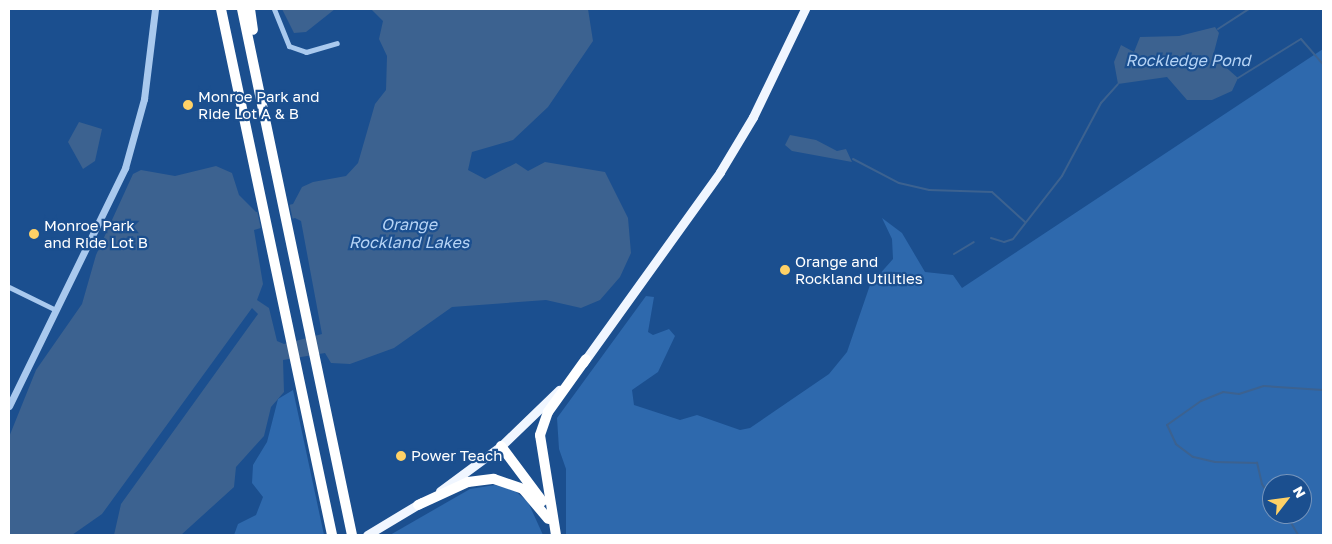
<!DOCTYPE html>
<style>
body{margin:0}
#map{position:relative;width:1332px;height:544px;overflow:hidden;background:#1b4f8f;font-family:"Golos Text",sans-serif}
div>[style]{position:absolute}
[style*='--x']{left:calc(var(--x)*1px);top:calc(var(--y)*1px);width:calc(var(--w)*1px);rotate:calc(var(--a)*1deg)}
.green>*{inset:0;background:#2e69ad}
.water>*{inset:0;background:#3c6290}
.pier>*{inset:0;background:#1b4f8f}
.stream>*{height:2px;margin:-1px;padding:0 1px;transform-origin:1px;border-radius:1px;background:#3c6290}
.minor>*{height:5px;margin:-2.5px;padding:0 2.5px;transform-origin:2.5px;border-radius:2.5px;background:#a9c9ee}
.tertiary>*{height:7px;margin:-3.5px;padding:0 3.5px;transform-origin:3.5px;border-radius:3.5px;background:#a9c9ee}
.primary>*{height:9px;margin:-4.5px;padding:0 4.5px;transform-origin:4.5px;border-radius:4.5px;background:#f0f6ff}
.motorway>*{height:10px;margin:-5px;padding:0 5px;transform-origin:5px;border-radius:5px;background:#fff}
.dots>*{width:14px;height:14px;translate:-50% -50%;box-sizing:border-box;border:2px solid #1b4f8f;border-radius:50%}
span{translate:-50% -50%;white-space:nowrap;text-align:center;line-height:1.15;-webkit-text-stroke:4.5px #1b4f8f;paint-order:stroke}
.poi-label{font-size:15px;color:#fff}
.left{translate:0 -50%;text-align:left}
.water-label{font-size:16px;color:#b5d3f5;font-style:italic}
.frame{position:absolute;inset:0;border:10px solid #fff;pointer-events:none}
.north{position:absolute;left:1262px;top:474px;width:50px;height:50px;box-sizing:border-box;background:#1b4f8f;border:1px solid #7695bc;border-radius:50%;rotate:60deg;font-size:14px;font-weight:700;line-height:20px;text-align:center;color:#fff}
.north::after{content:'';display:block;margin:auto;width:18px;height:22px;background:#ffd166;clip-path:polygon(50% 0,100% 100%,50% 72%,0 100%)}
</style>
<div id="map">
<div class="green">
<i style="clip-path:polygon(evenodd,1323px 49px,1323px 535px,566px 535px,566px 469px,559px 449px,557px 418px,646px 296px,654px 297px,648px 332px,653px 335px,669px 329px,675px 336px,658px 372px,632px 390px,634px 405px,680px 420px,697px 415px,740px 430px,750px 428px,829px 374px,847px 352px,870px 285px,893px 259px,892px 239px,882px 218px,902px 233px,925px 272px,953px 275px,962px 288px,1323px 49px,1272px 484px,1302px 484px,1302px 514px,1272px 514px,1272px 484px)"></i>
<i style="clip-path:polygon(293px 390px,324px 535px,234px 535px,238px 524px,256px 515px,263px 497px,252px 483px,253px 465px,267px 442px,278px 399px)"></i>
<i style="clip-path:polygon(495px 485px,514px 490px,528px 502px,543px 535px,390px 535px,470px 489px)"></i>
</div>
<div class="water">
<i style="clip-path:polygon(282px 9px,335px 9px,306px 32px,294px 33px)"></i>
<i style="clip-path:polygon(evenodd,371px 9px,588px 9px,593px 41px,548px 107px,513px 140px,472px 152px,468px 170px,485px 179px,516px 163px,528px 171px,545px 162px,605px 172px,628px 218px,631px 253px,620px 277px,600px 300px,581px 308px,546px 300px,452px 307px,394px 348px,350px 364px,331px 363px,325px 353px,283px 360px,284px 392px,271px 407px,264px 436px,236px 467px,234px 487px,181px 535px,114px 535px,121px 504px,258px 314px,252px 308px,102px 514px,72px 535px,9px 535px,9px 437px,36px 370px,82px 304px,96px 255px,133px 174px,141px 170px,175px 176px,216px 166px,232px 173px,239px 195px,256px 212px,293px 204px,302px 187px,313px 182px,346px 176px,358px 163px,375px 104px,386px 90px,387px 56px,379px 39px,383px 21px,371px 9px,295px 218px,301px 221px,322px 334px,284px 344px,277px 341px,269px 308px,257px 300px,263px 284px,254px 230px,295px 218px)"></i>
<i style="clip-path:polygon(1215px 27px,1219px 33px,1213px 56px,1238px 78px,1232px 91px,1212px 100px,1187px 100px,1167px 77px,1118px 84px,1114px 62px,1121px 45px,1134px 52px,1140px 37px,1179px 36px)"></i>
<i style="clip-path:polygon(79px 122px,102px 129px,95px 161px,83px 169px,68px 142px)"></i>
<i style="clip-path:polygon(790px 135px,816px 140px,837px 151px,846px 149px,852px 162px,792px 151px,785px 145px)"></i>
</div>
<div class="pier">
<i style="clip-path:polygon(289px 202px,293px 221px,261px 229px,257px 210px)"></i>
</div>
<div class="stream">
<i style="--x:1218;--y:29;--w:37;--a:-33"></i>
<i style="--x:1238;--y:78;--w:74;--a:-31.8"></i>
<i style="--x:1301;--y:39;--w:33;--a:49"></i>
<i style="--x:853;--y:159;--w:52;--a:27.6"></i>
<i style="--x:899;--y:183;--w:31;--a:13"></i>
<i style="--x:929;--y:190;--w:63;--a:1.8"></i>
<i style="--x:992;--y:192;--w:45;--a:42.3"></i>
<i style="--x:991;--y:238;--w:14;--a:17"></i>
<i style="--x:1004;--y:242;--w:9;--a:-18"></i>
<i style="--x:1013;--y:239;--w:80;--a:-52.1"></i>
<i style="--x:1062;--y:176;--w:83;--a:-61.9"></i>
<i style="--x:1101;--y:103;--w:25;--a:-48"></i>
<i style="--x:954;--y:254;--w:23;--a:-31"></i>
<i style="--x:1272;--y:499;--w:18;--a:-124"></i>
<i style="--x:1262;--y:484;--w:22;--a:-103"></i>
<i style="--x:1257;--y:463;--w:42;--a:-178.6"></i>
<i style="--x:1215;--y:462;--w:23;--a:-167"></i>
<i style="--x:1193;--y:457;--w:21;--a:-143"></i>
<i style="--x:1176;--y:444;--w:21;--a:-115"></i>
<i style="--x:1167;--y:425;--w:42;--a:-35.2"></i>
<i style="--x:1201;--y:401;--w:24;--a:-22"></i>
<i style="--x:1223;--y:392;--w:16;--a:7"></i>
<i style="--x:1239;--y:394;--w:26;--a:-18"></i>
<i style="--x:1264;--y:386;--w:59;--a:3.9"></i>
<i style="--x:1286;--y:514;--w:24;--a:60"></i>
</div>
<div class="minor">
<i style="--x:274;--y:9;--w:40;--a:68"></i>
<i style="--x:289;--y:46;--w:18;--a:19"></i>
<i style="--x:306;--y:52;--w:32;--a:-16"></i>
<i style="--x:9;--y:287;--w:52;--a:26.1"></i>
</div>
<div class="tertiary">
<i style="--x:9;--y:406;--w:265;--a:-64"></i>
<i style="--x:125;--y:168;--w:72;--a:-74.6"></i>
<i style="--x:144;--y:99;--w:91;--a:-83"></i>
</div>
<div class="primary">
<i style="--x:583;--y:363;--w:235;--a:-54.3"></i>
<i style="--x:720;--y:172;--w:64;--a:-59"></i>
<i style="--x:753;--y:117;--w:120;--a:-64.3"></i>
<i style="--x:440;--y:491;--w:76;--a:-36.4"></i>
<i style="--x:501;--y:446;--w:81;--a:-44"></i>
<i style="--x:367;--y:535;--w:64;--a:-31"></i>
</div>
<div class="motorway">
<i style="--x:221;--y:9;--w:538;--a:78.08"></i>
<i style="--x:242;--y:9;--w:537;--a:78.19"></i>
<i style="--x:250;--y:9;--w:21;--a:82"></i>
<i style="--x:501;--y:446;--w:69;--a:53.3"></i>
<i style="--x:418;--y:505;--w:55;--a:-24.7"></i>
<i style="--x:468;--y:482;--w:26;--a:-7"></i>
<i style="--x:494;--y:479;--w:31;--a:19"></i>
<i style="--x:523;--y:489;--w:39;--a:50"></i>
<i style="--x:556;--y:535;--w:101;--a:-99.1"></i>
<i style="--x:540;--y:435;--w:24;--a:-71"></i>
<i style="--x:548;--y:412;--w:65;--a:-54.4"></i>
</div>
<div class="dots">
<i style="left:188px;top:105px;background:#ffd166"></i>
<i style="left:34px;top:234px;background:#ffd166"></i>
<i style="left:785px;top:270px;background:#ffd166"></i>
<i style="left:401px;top:456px;background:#ffd166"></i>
</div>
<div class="poi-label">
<span class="left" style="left:198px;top:105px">Monroe Park and<br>Ride Lot A &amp; B</span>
<span class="left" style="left:44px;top:234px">Monroe Park<br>and Ride Lot B</span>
<span class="left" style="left:795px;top:270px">Orange and<br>Rockland Utilities</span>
<span class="left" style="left:411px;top:456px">Power Teach</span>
</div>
<div class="water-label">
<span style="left:1188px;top:60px">Rockledge Pond</span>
<span style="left:409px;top:233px">Orange<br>Rockland Lakes</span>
</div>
<div class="frame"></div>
<div class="north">N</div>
</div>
